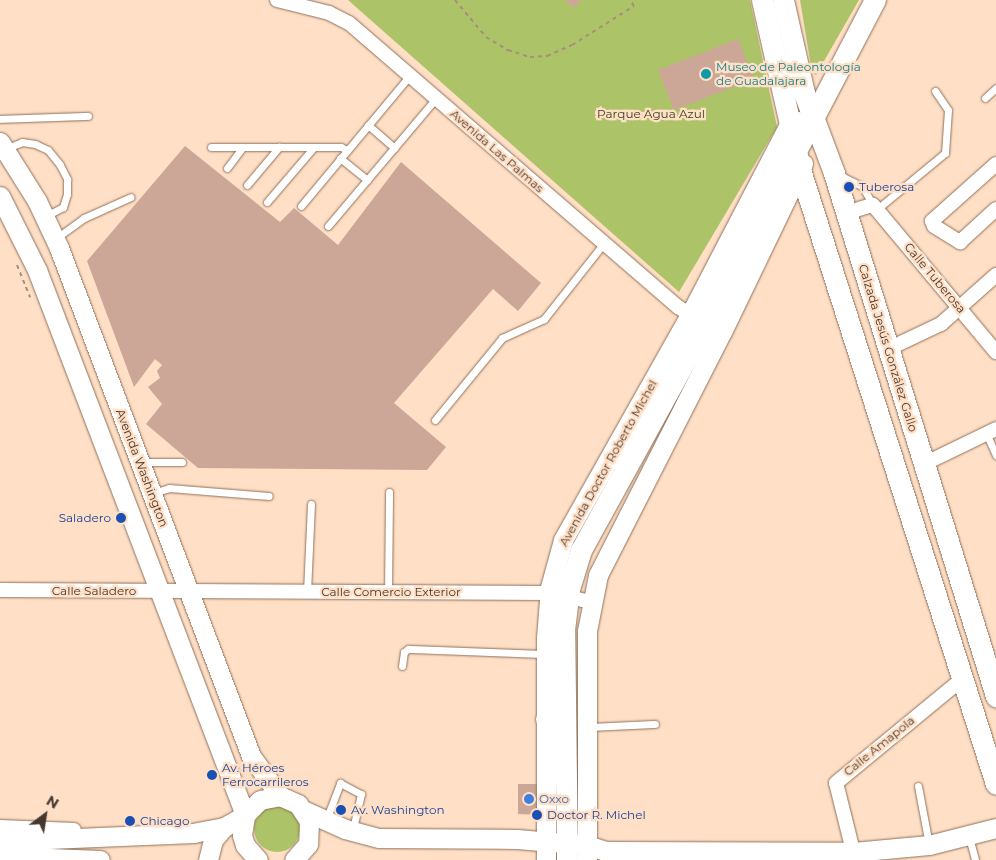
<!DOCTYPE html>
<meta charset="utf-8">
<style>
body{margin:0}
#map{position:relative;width:996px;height:860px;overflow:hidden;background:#ffdfc5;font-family:Montserrat,sans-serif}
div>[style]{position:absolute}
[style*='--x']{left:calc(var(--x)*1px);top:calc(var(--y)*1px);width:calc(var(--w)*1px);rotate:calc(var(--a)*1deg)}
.green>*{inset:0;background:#adc367}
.round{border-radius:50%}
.building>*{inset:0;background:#cca798}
.path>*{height:2px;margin-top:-1px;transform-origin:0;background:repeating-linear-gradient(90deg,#a58f7c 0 4px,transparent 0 8px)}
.roads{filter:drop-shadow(0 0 1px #8e715b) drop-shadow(0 0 1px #8e715b)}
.service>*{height:7px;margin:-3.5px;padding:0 3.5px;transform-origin:3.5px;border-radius:3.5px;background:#fff}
.minor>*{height:14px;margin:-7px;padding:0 7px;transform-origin:7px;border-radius:7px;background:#fff}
.secondary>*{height:19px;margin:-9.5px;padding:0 9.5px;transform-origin:9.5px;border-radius:9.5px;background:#fff}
.primary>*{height:21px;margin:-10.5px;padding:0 10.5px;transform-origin:10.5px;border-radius:10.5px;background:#fff}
.dots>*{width:14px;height:14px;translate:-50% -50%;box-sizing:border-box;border:2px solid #ffdfc5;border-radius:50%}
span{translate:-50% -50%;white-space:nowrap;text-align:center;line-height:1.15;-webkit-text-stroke:4.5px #ffdfc5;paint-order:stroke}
.culture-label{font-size:12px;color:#0d838f}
.left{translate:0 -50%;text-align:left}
.park-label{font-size:12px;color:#39411a}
.street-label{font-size:12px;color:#45382e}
.transit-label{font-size:12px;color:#164399}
.right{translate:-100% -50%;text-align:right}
.shop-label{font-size:12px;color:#366cbe}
.north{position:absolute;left:20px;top:790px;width:50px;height:50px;-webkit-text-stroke:4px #ffdfc5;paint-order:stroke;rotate:31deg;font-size:14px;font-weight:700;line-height:20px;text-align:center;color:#45382e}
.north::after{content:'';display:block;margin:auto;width:18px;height:22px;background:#45382e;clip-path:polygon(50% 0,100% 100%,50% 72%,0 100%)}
</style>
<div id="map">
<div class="green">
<i style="clip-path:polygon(348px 0,750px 0,777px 127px,679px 292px)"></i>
<i style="clip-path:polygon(800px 0,859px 0,816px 75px,812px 72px)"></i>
<i class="round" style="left:254px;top:806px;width:46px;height:46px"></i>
</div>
<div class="building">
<i style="clip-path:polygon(564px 0,580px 0,576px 8px)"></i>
<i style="clip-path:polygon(738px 39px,754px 79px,674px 110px,658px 70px)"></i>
<i style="clip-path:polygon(185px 146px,280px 222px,294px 208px,338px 245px,401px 162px,541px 283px,518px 311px,493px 289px,394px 403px,446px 447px,427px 470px,198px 468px,146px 424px,162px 404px,148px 387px,160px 378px,157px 371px,162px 365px,155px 359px,134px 387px,87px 261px)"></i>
<i style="clip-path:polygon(518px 784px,541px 784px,540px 815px,518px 814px)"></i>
</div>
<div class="path">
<i style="--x:455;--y:0;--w:48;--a:50"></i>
<i style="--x:486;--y:37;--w:26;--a:31"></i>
<i style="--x:508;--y:50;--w:23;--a:18"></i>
<i style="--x:530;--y:57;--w:17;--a:-3"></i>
<i style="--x:547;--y:56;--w:27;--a:-24"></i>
<i style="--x:572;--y:45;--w:73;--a:-32.2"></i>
<i style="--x:634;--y:6;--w:7;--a:-124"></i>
<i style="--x:17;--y:265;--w:35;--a:68"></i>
</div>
<div class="roads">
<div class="service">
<i style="--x:985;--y:98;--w:15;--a:-42"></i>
<i style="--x:0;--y:119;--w:88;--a:-2"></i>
<i style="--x:368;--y:125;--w:35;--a:41"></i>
<i style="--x:211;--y:147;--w:130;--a:0"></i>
<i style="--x:341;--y:147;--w:7;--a:27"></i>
<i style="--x:5;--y:149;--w:18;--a:-22"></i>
<i style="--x:22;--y:142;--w:13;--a:9"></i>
<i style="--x:35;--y:144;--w:14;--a:25"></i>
<i style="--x:48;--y:150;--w:19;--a:51"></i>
<i style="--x:60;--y:165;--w:16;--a:63"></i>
<i style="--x:67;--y:179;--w:15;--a:90"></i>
<i style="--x:67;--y:194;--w:14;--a:107"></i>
<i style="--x:63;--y:207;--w:19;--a:152"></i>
<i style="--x:340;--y:158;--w:35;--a:39"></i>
<i style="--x:227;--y:168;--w:26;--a:-53"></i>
<i style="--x:837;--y:174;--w:28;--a:26"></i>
<i style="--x:862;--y:186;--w:22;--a:60"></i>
<i style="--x:247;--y:185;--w:50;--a:-49.9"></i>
<i style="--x:267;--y:202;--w:72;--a:-49.5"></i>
<i style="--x:301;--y:206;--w:170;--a:-50.2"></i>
<i style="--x:876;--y:210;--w:89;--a:-39.6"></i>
<i style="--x:945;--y:153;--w:43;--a:-86"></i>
<i style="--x:948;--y:110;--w:23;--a:-124"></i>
<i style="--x:328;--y:226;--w:167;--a:-49.8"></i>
<i style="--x:55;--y:239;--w:36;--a:-36"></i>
<i style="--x:84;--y:218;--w:51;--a:-24.1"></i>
<i style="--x:435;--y:420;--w:106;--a:-50.7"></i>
<i style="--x:502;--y:338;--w:46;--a:-24.3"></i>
<i style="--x:544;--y:319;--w:97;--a:-51.7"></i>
<i style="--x:987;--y:435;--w:22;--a:66"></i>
<i style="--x:141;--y:462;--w:41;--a:0"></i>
<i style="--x:152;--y:493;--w:18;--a:-16"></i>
<i style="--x:169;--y:488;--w:100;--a:4.6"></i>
<i style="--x:307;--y:592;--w:88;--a:-87.4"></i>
<i style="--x:388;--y:592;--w:100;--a:-89.4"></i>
<i style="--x:402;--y:666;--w:14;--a:-82"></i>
<i style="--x:404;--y:652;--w:5;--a:-37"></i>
<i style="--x:408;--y:649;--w:138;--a:2.1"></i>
<i style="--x:588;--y:727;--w:67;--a:-2.6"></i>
<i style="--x:918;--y:786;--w:60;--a:79.4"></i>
<i style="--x:326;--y:820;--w:40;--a:-69"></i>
<i style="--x:340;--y:783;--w:24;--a:28"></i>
<i style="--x:361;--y:794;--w:36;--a:103"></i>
<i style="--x:969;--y:837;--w:24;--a:75"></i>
</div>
<div class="minor">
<i style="--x:277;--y:0;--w:54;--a:14"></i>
<i style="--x:329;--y:13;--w:22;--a:27"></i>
<i style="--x:349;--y:23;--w:435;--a:40.8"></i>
<i style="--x:678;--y:307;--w:23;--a:31"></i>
<i style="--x:996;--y:164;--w:86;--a:138.3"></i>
<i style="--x:932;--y:221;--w:5;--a:68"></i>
<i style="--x:934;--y:226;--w:31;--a:32"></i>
<i style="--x:960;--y:242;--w:49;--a:-42.5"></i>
<i style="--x:846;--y:213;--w:28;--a:-17"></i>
<i style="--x:873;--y:205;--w:192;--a:50.1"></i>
<i style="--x:888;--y:349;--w:59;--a:-25.3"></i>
<i style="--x:941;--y:324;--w:74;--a:-41.7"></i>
<i style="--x:924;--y:464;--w:80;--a:-25.9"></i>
<i style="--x:0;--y:590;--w:550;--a:0.31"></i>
<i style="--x:550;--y:593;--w:42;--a:12.4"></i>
<i style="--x:0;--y:827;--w:74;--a:2.3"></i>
<i style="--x:855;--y:859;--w:78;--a:-104"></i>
<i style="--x:836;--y:783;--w:163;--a:-39.5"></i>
</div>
<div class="secondary">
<i style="--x:0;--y:142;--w:70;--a:57.9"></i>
<i style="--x:37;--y:201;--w:52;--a:64.9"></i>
<i style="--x:59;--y:248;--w:543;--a:69.3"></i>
<i style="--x:251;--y:756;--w:49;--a:54.1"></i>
<i style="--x:0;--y:196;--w:83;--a:63.4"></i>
<i style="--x:37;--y:270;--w:583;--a:69.11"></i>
<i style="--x:245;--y:815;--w:24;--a:150"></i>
<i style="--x:224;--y:827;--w:31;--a:169"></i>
<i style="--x:194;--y:833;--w:194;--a:177.6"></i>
<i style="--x:305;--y:811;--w:44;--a:24.2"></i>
<i style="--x:345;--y:829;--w:35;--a:15"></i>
<i style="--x:379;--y:838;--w:138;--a:0.4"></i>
<i style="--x:517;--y:839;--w:70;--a:4.9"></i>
<i style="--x:587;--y:845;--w:19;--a:18"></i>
<i style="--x:605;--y:851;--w:248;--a:0.2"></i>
<i style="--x:853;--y:852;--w:76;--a:-5.3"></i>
<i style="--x:929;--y:845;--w:69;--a:-14.2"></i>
<i style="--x:0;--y:856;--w:100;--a:2.3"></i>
<i style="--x:208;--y:860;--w:21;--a:-76"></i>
<i style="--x:213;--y:840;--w:17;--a:-50"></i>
<i style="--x:258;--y:860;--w:20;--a:-131"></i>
<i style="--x:245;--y:845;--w:10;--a:-107"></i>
<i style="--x:242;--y:835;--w:20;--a:-81"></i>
<i style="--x:245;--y:815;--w:21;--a:-45"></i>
<i style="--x:260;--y:800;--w:20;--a:-11"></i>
<i style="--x:280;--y:796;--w:20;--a:24"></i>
<i style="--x:298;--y:804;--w:20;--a:57"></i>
<i style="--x:309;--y:821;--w:23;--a:92"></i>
<i style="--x:308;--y:844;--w:21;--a:131"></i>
<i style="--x:546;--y:860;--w:222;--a:-90"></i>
<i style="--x:546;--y:638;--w:51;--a:-85.5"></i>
<i style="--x:550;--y:587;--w:49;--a:-74.5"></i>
<i style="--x:563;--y:540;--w:263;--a:-60.6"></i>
<i style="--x:692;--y:311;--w:210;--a:-62.5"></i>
<i style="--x:789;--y:125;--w:10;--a:-24"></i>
<i style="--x:587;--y:860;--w:229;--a:-90"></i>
<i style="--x:587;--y:631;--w:57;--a:-78.9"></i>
<i style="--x:598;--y:575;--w:273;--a:-63"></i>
<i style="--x:722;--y:332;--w:187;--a:-64.3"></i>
</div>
<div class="primary">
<i style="--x:762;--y:0;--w:177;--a:77.3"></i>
<i style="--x:801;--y:173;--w:641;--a:72.3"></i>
<i style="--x:783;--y:0;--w:95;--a:77.3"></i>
<i style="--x:804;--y:93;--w:85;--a:69.4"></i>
<i style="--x:834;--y:173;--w:548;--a:72.79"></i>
<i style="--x:546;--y:719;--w:38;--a:-65"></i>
<i style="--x:567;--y:860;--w:230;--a:-90.7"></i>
<i style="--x:564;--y:630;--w:41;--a:-83"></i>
<i style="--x:569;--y:589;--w:41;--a:-72.9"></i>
<i style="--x:581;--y:550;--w:259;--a:-61.2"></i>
<i style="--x:706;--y:323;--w:365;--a:-62.4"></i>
</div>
</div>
<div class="dots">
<i style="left:706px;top:74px;background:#0f9aa8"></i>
<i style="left:849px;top:187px;background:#1a4fb4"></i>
<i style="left:121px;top:518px;background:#1a4fb4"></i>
<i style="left:212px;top:775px;background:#1a4fb4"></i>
<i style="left:529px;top:799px;background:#3f7fe0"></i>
<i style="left:341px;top:810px;background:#1a4fb4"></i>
<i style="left:537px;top:815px;background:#1a4fb4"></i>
<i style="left:130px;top:821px;background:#1a4fb4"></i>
</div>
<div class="culture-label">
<span class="left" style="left:716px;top:74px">Museo de Paleontología<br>de Guadalajara</span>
</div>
<div class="park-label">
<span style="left:651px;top:114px">Parque Agua Azul</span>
</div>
<div class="street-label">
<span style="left:497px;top:151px;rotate:41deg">Avenida Las Palmas</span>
<span style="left:935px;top:278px;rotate:50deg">Calle Tuberosa</span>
<span style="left:888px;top:348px;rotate:73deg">Calzada Jesús González Gallo</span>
<span style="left:608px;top:463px;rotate:-61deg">Avenida Doctor Roberto Michel</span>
<span style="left:142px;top:468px;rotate:69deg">Avenida Washington</span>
<span style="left:94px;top:591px">Calle Saladero</span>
<span style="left:391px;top:592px">Calle Comercio Exterior</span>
<span style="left:879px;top:746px;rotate:-39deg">Calle Amapola</span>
</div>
<div class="transit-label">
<span class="left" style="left:859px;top:187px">Tuberosa</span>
<span class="right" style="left:111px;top:518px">Saladero</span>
<span class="left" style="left:222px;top:775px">Av. Héroes<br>Ferrocarrileros</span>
<span class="left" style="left:351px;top:810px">Av. Washington</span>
<span class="left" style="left:547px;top:815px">Doctor R. Michel</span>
<span class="left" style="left:140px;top:821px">Chicago</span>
</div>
<div class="shop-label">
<span class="left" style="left:539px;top:799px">Oxxo</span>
</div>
<div class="north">N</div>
</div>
